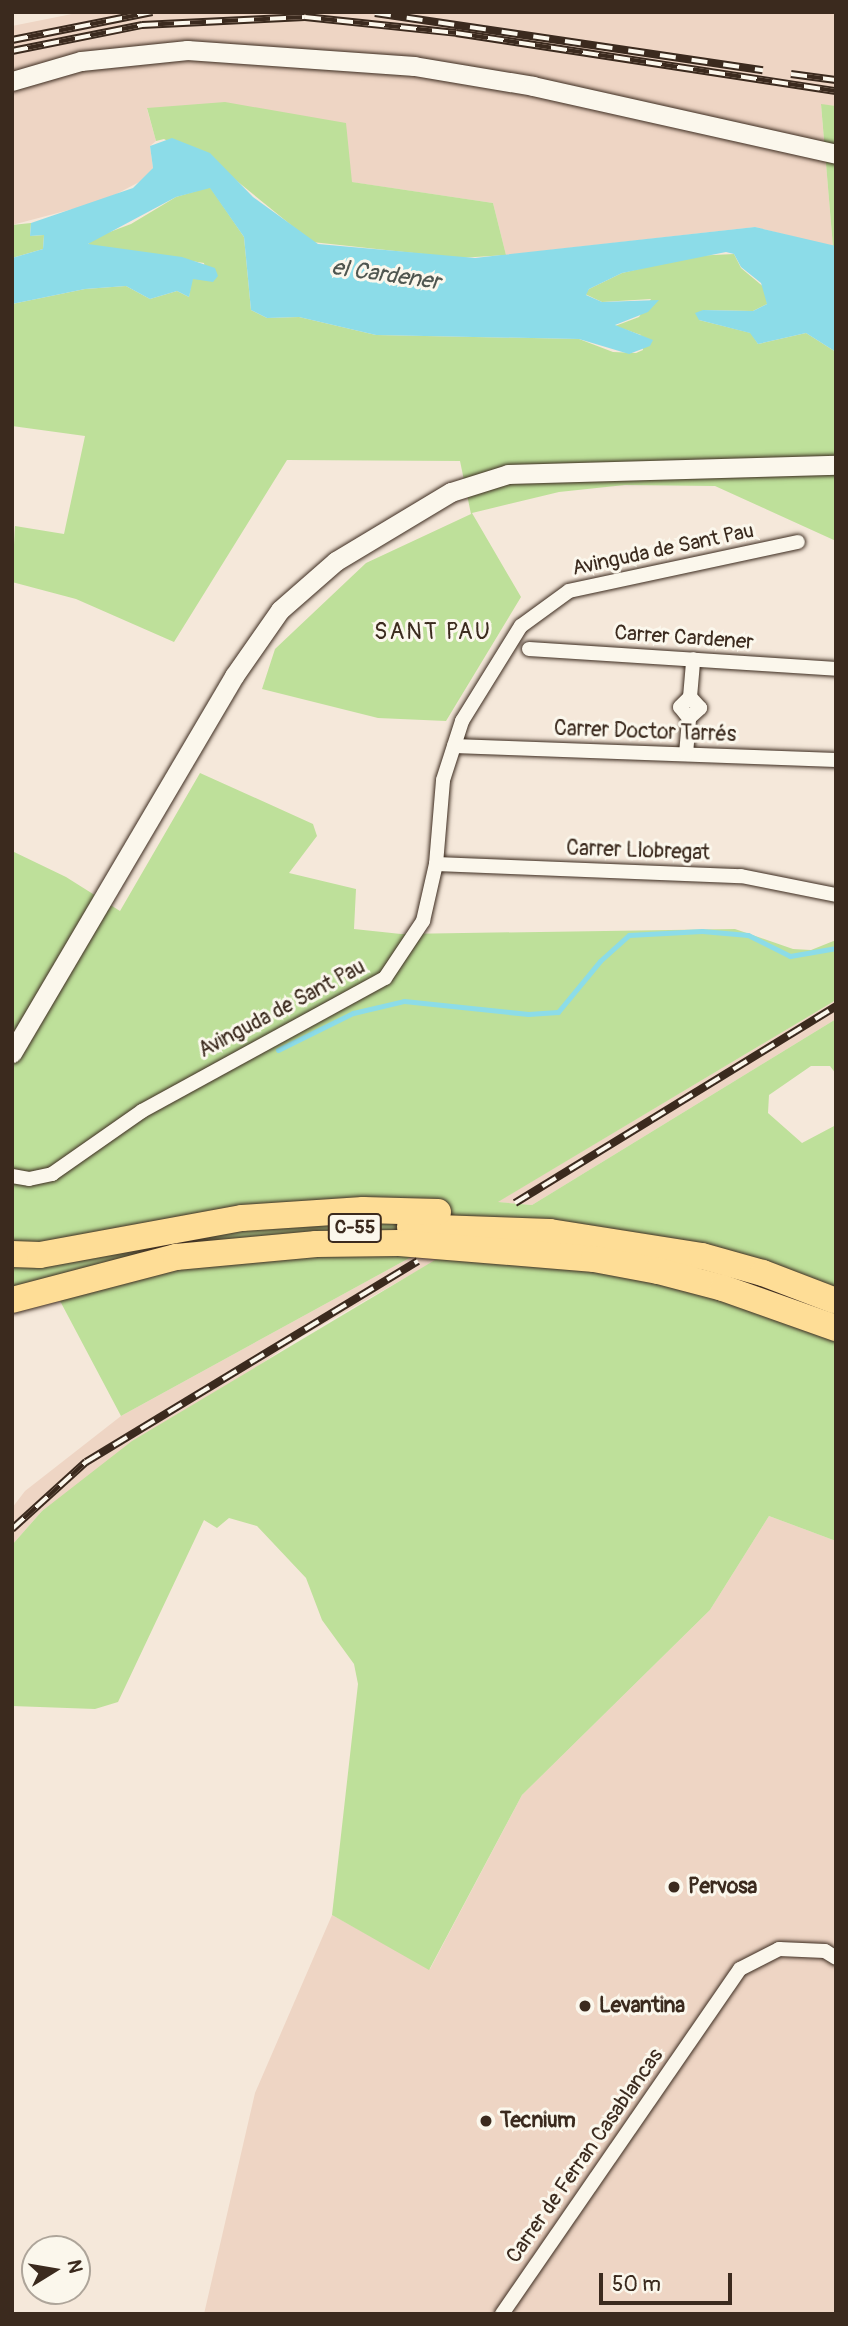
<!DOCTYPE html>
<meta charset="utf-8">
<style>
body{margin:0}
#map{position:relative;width:848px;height:2326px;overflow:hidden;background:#f5e8da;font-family:Pangolin,sans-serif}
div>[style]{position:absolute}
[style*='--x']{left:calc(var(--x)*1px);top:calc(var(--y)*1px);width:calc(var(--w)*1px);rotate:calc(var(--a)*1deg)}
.built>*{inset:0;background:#eed5c4}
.green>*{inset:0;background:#bee09a}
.water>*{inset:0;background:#8cdce8}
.stream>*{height:5px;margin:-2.5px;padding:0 2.5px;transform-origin:2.5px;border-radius:2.5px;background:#8cdce8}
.roads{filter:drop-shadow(0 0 2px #3b2a1e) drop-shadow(0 0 2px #3b2a1e)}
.street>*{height:14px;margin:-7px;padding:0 7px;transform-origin:7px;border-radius:7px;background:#fbf7ec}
.secondary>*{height:19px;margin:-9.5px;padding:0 9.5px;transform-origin:9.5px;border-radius:9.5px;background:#fbf7ec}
.highway>*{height:26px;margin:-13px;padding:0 13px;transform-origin:13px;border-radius:13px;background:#fedd96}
.rail>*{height:8px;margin-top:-4px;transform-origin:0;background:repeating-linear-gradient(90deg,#fbf7ec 0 16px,#3b2a1e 0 32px);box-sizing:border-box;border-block:2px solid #3b2a1e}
.dots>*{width:19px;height:19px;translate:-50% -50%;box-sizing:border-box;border:4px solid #fbf7ec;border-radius:50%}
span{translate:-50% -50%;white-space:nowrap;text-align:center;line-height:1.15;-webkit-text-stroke:6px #fbf7ec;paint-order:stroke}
.shield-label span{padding:2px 5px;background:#fbf7ec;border:2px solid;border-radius:5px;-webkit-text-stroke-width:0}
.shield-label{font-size:19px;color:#3b2a1e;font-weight:700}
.street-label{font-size:21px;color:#3b2a1e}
.poi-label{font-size:21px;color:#3b2a1e;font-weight:700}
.left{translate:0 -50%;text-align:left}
.water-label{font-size:23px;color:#4f5650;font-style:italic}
.neighbourhood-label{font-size:23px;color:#3b2a1e;letter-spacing:2px}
.frame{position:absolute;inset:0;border:14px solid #3b2a1e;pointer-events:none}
.north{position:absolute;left:21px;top:2235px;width:70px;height:70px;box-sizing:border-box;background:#fbf7ec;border:2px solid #aea59a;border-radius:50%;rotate:79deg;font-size:19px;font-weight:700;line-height:28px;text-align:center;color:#3b2a1e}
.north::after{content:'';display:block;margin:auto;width:24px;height:32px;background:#3b2a1e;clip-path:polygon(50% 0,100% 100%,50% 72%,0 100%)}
.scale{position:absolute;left:599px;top:2273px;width:133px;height:32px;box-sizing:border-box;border:4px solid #3b2a1e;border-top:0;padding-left:9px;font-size:21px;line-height:24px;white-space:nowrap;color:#3b2a1e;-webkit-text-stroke:5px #fbf7ec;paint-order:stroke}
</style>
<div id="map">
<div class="built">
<i style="clip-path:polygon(82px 12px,836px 12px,836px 106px,821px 105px,833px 247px,755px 227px,506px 255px,493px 203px,351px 182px,147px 109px,156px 141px,150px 146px,153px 168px,145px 179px,103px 201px,12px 225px,12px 26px)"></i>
<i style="clip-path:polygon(836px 1000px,836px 1019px,532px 1205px,497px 1202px)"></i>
<i style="clip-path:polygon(413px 1256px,442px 1257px,301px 1337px,42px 1511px,12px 1545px,12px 1508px,25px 1491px,121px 1416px)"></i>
<i style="clip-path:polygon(769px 1516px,836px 1541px,836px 2314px,204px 2314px,255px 2093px,332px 1915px,430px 1969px,522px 1795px,710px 1610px)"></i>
</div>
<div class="green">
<i style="clip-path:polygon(225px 102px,346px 123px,352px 182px,493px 203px,506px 255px,460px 258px,312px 242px,232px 177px,164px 139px,156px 141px,147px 108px)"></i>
<i style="clip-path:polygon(821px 104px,836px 106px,836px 246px,833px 247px)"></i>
<i style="clip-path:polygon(210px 187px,244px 237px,251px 310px,267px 318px,299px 317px,376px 335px,579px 339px,613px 352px,636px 353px,643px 350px,641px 335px,615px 326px,639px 317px,651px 299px,602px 302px,585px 294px,589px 289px,622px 273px,693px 256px,734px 254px,741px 268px,766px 289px,767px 304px,753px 311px,703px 310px,699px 320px,751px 333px,758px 344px,806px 333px,836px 352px,836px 541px,715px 486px,625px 485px,559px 492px,472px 513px,521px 597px,446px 721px,378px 718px,262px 689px,275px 649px,366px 563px,471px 514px,460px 461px,287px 460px,174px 642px,76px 599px,12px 582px,15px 526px,64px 534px,85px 436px,12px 426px,12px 304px,85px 289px,126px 286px,150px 299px,177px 291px,189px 297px,192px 278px,206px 279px,204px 263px,88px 245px,91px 239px,131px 224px,176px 197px)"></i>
<i style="clip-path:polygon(31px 223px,30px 236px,44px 235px,43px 249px,12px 258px,12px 225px)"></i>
<i style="clip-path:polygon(200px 773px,313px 824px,317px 836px,289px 873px,356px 889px,354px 929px,401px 934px,735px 929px,793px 949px,811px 950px,836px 940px,836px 1000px,498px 1202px,532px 1205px,836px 1019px,836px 1074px,830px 1066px,811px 1066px,769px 1095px,768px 1113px,802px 1143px,836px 1125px,836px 1541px,769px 1516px,710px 1610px,522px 1795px,429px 1970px,332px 1915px,358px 1684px,354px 1664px,322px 1620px,306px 1578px,257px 1526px,229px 1518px,217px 1528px,204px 1520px,118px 1702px,95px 1709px,12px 1706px,12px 1545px,42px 1511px,132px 1441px,440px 1257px,413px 1256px,121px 1416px,59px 1299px,12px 1313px,12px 851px,66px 877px,120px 911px)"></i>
</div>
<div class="water">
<i style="clip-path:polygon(172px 138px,210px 153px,253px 197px,318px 244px,475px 258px,755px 227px,836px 246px,836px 352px,806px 333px,758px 344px,750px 333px,699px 320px,695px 313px,703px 310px,753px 311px,767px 304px,761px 283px,741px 267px,734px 254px,726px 252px,622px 273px,589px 289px,586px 295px,602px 302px,659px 300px,648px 312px,615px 325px,653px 340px,650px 346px,629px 354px,579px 339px,376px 335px,299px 317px,267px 318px,251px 310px,244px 237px,210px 188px,176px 197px,88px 244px,182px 257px,215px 268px,218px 276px,213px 282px,193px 279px,189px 297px,177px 291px,150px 299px,126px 286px,85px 289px,12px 304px,12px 258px,43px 249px,44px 235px,30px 236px,31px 223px,133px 188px,153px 168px,150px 146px)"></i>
</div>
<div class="stream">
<i style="--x:278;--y:1050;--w:84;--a:-26.3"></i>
<i style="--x:353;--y:1013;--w:52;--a:-13.2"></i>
<i style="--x:404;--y:1001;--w:125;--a:6"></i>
<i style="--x:528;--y:1014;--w:30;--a:-4"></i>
<i style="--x:558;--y:1012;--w:66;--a:-50.5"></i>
<i style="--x:600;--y:961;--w:39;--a:-42"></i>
<i style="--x:629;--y:935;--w:73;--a:-3.1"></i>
<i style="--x:702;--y:931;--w:46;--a:5"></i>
<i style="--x:748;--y:935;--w:47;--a:26.6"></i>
<i style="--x:790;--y:956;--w:47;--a:-9.9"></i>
</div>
<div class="roads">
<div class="street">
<i style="--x:529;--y:649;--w:308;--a:3.7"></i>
<i style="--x:690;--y:697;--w:38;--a:-85"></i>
<i style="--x:689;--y:718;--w:15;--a:-42"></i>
<i style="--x:700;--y:708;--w:15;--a:-132"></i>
<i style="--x:689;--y:718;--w:14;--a:-129"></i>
<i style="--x:680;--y:707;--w:14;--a:-45"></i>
<i style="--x:454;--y:746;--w:382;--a:2.1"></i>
<i style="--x:686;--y:754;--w:36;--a:-85"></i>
<i style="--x:436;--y:864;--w:305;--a:2.3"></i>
<i style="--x:741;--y:876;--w:97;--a:11.3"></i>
<i style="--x:12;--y:1176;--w:17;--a:10"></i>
<i style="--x:29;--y:1179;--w:24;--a:-12"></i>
<i style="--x:52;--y:1174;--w:110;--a:-35"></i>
<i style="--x:142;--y:1111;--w:277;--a:-28.7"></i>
<i style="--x:385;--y:978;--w:69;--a:-56.3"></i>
<i style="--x:423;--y:921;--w:58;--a:-77.2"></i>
<i style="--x:436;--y:864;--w:84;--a:-85.2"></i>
<i style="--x:443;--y:780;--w:62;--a:-72.1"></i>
<i style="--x:462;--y:721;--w:112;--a:-58.2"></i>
<i style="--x:521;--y:626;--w:59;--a:-36.1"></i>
<i style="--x:569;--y:591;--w:234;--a:-12.1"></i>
<i style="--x:502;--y:2314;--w:419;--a:-55.4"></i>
<i style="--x:740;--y:1969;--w:44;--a:-27.1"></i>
<i style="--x:779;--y:1949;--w:46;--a:2.5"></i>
<i style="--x:825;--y:1951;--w:13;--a:32"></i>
</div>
<div class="secondary">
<i style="--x:12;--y:81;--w:72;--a:-16.2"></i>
<i style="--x:81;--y:61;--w:107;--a:-5.9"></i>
<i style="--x:187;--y:50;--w:228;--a:4"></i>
<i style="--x:414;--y:66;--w:121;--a:9.5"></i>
<i style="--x:533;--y:86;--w:311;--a:12.6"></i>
<i style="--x:12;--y:1053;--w:438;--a:-59.5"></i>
<i style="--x:234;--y:676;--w:80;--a:-55.1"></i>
<i style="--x:280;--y:610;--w:74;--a:-41.2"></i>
<i style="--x:336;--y:561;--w:134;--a:-31"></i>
<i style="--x:451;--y:492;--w:60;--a:-17.5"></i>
<i style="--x:508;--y:474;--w:328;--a:-1.6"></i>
</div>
<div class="highway">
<i style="--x:410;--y:1227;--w:140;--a:2"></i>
<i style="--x:550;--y:1232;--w:154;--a:9"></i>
<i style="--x:702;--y:1256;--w:63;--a:15.6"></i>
<i style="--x:763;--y:1273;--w:78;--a:21"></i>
<i style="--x:12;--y:1254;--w:28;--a:2"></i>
<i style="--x:40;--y:1255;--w:205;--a:-10.4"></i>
<i style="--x:242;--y:1218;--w:121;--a:-3.8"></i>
<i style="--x:363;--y:1210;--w:75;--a:1.5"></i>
<i style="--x:12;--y:1300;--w:170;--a:-14.7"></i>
<i style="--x:176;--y:1257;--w:141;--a:-5.3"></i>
<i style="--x:316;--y:1244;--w:83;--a:-0.7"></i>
<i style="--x:399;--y:1243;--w:196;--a:4.7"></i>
<i style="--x:594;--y:1259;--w:65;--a:10.6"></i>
<i style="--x:658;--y:1271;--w:67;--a:14.7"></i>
<i style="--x:723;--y:1288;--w:120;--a:19.5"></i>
</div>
</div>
<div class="rail">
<i style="--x:375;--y:13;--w:392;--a:8.4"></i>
<i style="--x:12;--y:40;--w:143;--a:-11.3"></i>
<i style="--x:12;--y:51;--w:133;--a:-11.3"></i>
<i style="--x:142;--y:25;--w:163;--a:-2.8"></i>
<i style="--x:305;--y:17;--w:152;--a:6"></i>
<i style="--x:456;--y:33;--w:384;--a:8.7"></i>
<i style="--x:791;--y:74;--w:45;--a:7.6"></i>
<i style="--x:515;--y:1203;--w:377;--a:-31.5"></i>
<i style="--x:12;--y:1529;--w:100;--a:-42.2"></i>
<i style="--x:86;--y:1462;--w:388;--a:-31.2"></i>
</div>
<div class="dots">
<i style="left:674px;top:1887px;background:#3b2a1e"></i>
<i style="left:585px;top:2006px;background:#3b2a1e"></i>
<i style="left:486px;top:2121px;background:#3b2a1e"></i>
</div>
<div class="shield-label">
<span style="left:355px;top:1228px">C-55</span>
</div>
<div class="street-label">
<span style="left:663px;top:550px;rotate:-12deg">Avinguda de Sant Pau</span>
<span style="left:684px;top:638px;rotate:4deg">Carrer Cardener</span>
<span style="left:645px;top:732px;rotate:2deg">Carrer Doctor Tarrés</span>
<span style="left:638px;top:851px;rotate:2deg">Carrer Llobregat</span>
<span style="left:282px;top:1009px;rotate:-28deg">Avinguda de Sant Pau</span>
<span style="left:585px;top:2156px;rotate:-55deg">Carrer de Ferran Casablancas</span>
</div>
<div class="poi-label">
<span class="left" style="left:688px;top:1887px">Pervosa</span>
<span class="left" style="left:599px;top:2006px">Levantina</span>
<span class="left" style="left:500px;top:2121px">Tecnium</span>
</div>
<div class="water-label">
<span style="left:386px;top:275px;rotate:8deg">el Cardener</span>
</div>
<div class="neighbourhood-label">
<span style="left:433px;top:632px">SANT PAU</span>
</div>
<div class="frame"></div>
<div class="north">N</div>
<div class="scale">50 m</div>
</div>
